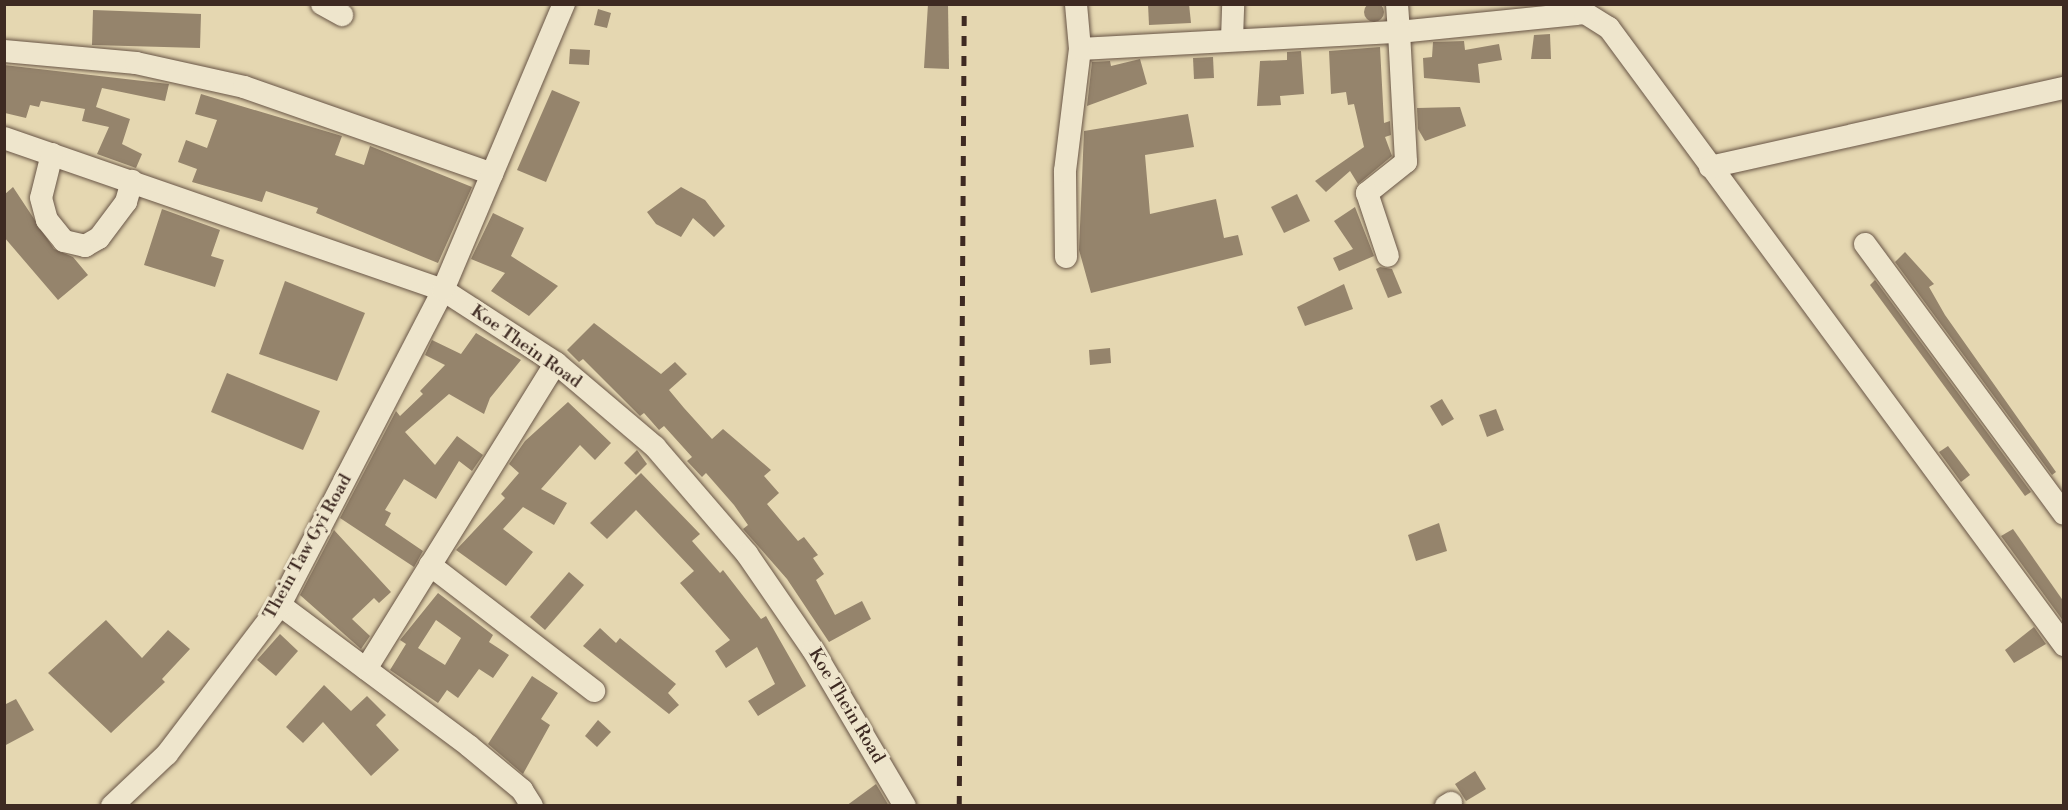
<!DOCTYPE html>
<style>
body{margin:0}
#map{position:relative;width:2068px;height:810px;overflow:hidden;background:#e5d7b1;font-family:"Libre Bodoni",serif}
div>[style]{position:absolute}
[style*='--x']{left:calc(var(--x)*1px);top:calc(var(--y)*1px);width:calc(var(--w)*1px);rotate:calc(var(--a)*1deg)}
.building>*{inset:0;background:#95846c}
.round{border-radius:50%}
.roads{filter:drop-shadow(0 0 2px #685546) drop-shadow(0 0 2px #685546)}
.minor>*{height:22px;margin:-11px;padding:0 11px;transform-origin:11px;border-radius:11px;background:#eee5cc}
.rail>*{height:4.5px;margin-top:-2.25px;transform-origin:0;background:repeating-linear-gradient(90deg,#3e2a22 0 10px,transparent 0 20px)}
span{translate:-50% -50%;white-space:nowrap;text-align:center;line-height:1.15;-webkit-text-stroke:6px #eee5cc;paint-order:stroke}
.street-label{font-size:18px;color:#3e2a22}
.frame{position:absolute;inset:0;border:6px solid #3e2a22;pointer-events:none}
</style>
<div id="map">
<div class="building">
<i class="round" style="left:1364px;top:2px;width:20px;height:20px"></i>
<i style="clip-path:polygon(928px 4px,948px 4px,949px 69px,924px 68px)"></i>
<i style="clip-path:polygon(1148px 4px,1189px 4px,1191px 23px,1149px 25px)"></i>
<i style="clip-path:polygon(598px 9px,611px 13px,607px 28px,594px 25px)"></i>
<i style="clip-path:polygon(93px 10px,201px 14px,200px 48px,92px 45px)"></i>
<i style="clip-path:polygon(1550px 34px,1551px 59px,1531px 59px,1534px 35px)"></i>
<i style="clip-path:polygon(1464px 41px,1465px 50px,1499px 44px,1502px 60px,1478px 64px,1480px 83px,1424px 78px,1423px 58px,1432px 57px,1433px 42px)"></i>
<i style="clip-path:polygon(1380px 47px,1384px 123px,1390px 121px,1391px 135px,1385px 137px,1392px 156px,1358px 184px,1350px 171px,1326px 192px,1315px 181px,1364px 147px,1354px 104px,1348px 105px,1346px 92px,1331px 94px,1329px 51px)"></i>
<i style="clip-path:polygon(570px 49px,590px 50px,589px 65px,569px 64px)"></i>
<i style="clip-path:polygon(1301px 51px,1304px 94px,1280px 96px,1281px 105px,1257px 106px,1260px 61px,1287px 60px,1287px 52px)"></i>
<i style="clip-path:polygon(1213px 57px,1214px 78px,1194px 79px,1193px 58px)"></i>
<i style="clip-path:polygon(1140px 59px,1147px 84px,1087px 106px,1092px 62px,1110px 61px,1111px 66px)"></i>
<i style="clip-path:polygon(4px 65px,169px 84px,165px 101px,102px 88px,96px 107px,130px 119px,122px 144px,142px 154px,136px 168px,97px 154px,109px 127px,82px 121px,85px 109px,41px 101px,39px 107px,30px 105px,26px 118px,5px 113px)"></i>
<i style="clip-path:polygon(552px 90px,580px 102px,546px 182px,517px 170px)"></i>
<i style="clip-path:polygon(201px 94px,342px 136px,335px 155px,364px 165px,370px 146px,472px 187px,438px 263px,316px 213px,318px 208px,266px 191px,262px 202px,192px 182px,197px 169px,178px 162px,186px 140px,207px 148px,217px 120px,195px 114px)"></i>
<i style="clip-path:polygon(1460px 107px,1466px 126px,1425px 141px,1418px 129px,1417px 108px)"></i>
<i style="clip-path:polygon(1188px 114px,1194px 147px,1145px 155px,1150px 214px,1216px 199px,1224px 238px,1238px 235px,1243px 255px,1091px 293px,1079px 250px,1084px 131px)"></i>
<i style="clip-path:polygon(13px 187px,54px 249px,73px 257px,88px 275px,58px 300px,4px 237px,4px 195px)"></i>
<i style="clip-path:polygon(681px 187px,705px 200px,725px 226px,714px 237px,693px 218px,681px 237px,656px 224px,647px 212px)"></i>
<i style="clip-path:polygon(1297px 194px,1310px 221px,1284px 233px,1271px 207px)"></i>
<i style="clip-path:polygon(1355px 207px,1374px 256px,1339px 271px,1333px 258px,1353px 249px,1334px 221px)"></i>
<i style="clip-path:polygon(162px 209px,220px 230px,211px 256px,224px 260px,215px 287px,144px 265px)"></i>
<i style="clip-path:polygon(493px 213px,524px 228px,511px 256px,558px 286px,529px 316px,491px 291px,505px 273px,471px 259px)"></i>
<i style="clip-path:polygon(1905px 252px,1934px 284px,1929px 287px,1945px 315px,2056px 472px,2052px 475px,1895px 262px)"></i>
<i style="clip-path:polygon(1380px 267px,1392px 269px,1402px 293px,1388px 298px,1376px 269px)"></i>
<i style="clip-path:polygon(1875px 280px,2031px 492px,2025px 496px,1870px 285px)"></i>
<i style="clip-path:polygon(285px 281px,365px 313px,337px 381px,259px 354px)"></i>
<i style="clip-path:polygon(1344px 284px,1353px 309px,1305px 326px,1297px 307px)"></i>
<i style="clip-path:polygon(594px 323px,661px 374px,675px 362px,687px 374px,669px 390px,684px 408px,712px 439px,723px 429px,771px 470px,764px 476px,779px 493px,767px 504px,798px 541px,804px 537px,818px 555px,813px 558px,824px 574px,816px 580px,835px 615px,862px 601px,871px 619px,829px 642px,787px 579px,743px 529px,748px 525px,734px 505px,706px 473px,702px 477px,687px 461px,692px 457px,664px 426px,659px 430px,644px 413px,640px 416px,583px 359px,579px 362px,567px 350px)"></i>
<i style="clip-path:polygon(476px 333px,521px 360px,490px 398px,484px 414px,449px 394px,405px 432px,435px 465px,457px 436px,483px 455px,472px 471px,459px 461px,436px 499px,404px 479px,385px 510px,391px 513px,385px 525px,423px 551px,414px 567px,340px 518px,396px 411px,400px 416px,423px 394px,420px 391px,445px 365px,425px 355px,432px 340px,461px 354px)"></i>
<i style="clip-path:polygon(1110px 348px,1111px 363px,1090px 365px,1089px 350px)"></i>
<i style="clip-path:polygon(227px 373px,320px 411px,303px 450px,211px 412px)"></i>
<i style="clip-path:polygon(1442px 399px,1454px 419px,1442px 426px,1430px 406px)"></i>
<i style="clip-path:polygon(568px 402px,611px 443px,595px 460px,580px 445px,541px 489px,567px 503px,554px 525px,523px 507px,503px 529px,533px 552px,506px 586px,456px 550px,505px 498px,501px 494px,519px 473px,509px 464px,525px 441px)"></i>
<i style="clip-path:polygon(1496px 409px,1504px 430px,1487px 437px,1479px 415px)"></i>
<i style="clip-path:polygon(1948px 446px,1970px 475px,1961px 482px,1939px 452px)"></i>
<i style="clip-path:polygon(637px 450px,647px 464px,636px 475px,624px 463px)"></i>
<i style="clip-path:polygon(641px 473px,700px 534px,692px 541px,720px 573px,723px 570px,761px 619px,766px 616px,806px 686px,758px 716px,748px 701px,775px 684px,757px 647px,726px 668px,715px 651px,730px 640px,680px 583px,694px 571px,636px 510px,607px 539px,590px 523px)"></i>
<i style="clip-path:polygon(1439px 523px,1447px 551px,1416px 561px,1408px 535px)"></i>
<i style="clip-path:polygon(2013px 529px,2064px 602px,2064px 622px,2001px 536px)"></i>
<i style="clip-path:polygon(334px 530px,391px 592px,379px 603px,374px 598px,352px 619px,370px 636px,361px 649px,300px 595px)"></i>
<i style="clip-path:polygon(569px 572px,584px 585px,545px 630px,530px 617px)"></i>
<i style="clip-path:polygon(evenodd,438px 593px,493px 635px,489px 642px,509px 655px,493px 678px,479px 669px,458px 698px,447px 690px,438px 703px,390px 670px,406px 644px,400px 640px,438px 593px,436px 620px,461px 638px,445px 665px,418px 648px,436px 620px)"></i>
<i style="clip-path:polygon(106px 620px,142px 658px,168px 630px,190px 649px,162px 679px,165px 682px,111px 733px,48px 673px)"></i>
<i style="clip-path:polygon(2034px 627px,2046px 644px,2014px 663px,2005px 650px)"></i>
<i style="clip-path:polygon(600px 628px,616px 643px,620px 638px,676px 684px,668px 693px,679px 705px,669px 714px,583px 646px)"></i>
<i style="clip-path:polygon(280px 634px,298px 651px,276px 676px,257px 660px)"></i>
<i style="clip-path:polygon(532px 676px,558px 693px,541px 719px,550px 725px,523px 774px,488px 744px)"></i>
<i style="clip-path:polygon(324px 685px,351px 711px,367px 696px,386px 715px,376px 725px,399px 750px,371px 776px,323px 722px,303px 743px,286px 727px)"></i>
<i style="clip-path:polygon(16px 699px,34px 730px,4px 746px,4px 705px)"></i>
<i style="clip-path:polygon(598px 720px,611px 732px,597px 747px,585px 736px)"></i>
<i style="clip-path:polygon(1475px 771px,1486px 789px,1466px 801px,1455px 784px)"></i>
<i style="clip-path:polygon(876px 784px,889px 806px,846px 806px)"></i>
</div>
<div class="roads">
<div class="minor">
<i style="--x:322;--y:4;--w:23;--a:29"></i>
<i style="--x:1397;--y:4;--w:28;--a:86"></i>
<i style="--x:1399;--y:32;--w:187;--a:-5.8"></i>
<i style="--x:1585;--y:13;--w:28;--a:32"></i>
<i style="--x:1609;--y:28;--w:767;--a:53.59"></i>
<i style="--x:1232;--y:39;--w:35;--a:-88"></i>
<i style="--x:1080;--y:49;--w:319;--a:-3.1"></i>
<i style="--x:1399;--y:32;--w:130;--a:86.9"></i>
<i style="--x:1406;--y:162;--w:50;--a:141.5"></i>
<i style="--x:1367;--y:193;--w:66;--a:71.6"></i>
<i style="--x:4;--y:51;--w:133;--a:5.2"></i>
<i style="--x:136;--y:63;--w:111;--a:12.5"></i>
<i style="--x:244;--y:87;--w:263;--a:19.3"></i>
<i style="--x:4;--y:138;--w:465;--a:19.1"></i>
<i style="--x:443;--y:290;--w:135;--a:32.9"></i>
<i style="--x:556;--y:363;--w:130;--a:40.3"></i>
<i style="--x:655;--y:447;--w:141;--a:49.3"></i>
<i style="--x:747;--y:554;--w:116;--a:55.5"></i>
<i style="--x:813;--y:650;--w:181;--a:59.5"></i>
<i style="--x:52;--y:154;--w:45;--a:104"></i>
<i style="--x:41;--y:198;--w:23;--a:75"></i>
<i style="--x:47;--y:220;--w:27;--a:51"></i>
<i style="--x:64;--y:241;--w:22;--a:13"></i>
<i style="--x:85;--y:246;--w:16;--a:-30"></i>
<i style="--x:99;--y:238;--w:45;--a:-53.1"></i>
<i style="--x:126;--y:202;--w:22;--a:-74"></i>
<i style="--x:1710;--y:167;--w:363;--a:-12.6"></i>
<i style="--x:1865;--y:244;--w:335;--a:53.6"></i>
<i style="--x:1066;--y:257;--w:86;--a:-90.7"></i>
<i style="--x:1065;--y:171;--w:123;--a:-83"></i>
<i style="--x:1080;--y:49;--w:45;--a:-95.1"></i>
<i style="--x:430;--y:565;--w:207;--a:37.5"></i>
<i style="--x:280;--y:605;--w:236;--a:36.7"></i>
<i style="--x:469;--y:746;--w:69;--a:39.7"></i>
<i style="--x:522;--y:790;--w:19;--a:58"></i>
<i style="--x:366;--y:669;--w:360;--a:-58.2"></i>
<i style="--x:112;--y:806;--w:76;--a:-43.4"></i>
<i style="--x:167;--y:754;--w:187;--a:-52.8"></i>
<i style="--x:280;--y:605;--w:355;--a:-62.6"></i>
<i style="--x:443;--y:290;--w:311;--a:-67.1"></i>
<i style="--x:1446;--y:806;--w:6;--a:-31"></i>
</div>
</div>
<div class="rail">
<i style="--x:959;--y:806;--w:802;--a:-89.64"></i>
</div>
<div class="street-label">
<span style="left:526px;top:347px;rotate:35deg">Koe Thein Road</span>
<span style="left:308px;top:547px;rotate:-61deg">Thein Taw Gyi Road</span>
<span style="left:846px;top:706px;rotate:59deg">Koe Thein Road</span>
</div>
<div class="frame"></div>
</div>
